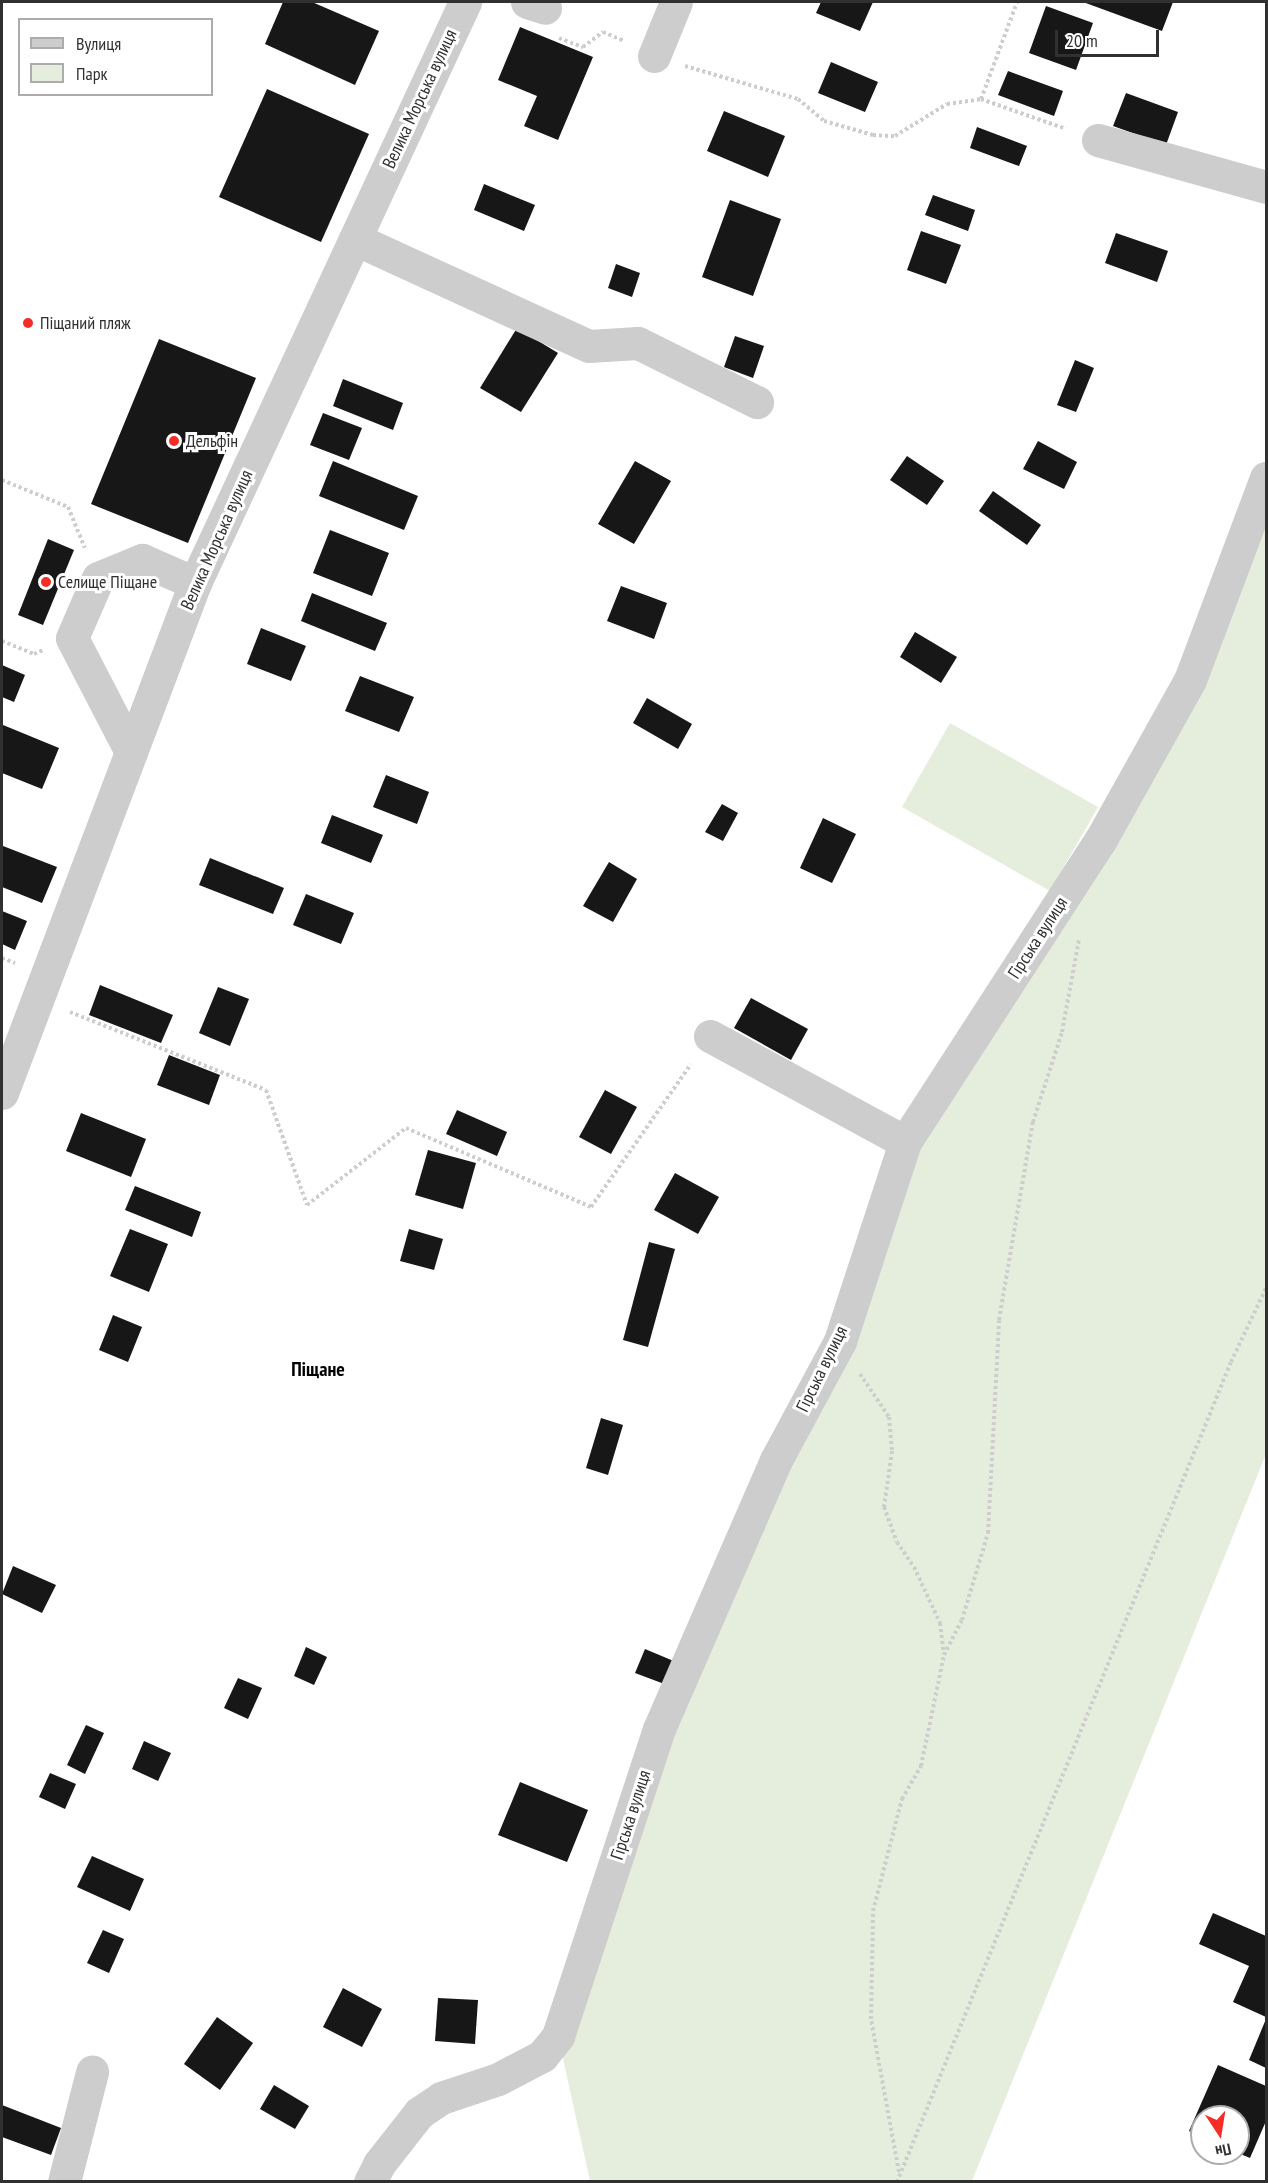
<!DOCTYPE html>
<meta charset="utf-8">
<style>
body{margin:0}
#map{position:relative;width:1268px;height:2183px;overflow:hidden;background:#fff;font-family:"PT Sans Narrow",sans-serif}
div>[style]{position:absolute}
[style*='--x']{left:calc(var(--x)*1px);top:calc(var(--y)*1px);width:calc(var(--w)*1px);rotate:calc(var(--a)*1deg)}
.green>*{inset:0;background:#e5eedd}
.building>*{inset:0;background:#171717}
.path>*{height:4px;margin-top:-2px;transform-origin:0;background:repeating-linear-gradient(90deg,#cdcdcd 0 3px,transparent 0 6px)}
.minor>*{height:33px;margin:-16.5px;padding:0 16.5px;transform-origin:16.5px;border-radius:16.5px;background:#cdcdcd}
.dots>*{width:16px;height:16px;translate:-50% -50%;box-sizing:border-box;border:3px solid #fff;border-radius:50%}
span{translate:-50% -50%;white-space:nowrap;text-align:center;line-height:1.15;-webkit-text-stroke:6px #fff;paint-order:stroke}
.street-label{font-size:18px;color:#303030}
.poi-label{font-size:18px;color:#303030}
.left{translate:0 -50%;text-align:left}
.neighbourhood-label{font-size:20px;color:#000;font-weight:700}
.frame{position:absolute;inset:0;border:3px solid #303030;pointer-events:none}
.legend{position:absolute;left:18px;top:18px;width:195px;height:78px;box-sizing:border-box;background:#fff;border:2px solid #acacac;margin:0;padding:8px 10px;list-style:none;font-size:18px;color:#303030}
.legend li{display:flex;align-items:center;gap:12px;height:30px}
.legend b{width:30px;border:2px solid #acacac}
.north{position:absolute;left:1190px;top:2105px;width:60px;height:60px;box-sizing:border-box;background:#fff;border:2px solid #acacac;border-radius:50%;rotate:168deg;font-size:16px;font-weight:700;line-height:24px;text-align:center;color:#303030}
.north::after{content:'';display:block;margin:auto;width:21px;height:27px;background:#f42e26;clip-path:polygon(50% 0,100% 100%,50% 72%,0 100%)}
.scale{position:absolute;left:1055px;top:30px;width:104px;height:27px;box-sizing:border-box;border:3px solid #303030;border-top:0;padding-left:8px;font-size:18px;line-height:21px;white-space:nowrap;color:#303030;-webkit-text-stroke:4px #fff;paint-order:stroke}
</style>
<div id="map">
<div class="green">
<i style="clip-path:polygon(1266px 478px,1266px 1454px,972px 2181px,590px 2181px,558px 2036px,776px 1460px,905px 1142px,1100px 841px)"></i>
<i style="clip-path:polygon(950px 723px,1098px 807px,1050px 891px,902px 807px)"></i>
</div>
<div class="building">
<i style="clip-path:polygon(283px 2px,312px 2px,379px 31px,355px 85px,265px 44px)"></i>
<i style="clip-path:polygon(821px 2px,873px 2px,860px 31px,816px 13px)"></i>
<i style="clip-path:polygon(1083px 2px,1173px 2px,1162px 31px)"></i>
<i style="clip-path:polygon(1046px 6px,1093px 23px,1076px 70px,1029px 53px)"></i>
<i style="clip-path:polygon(520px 27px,593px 57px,558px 140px,524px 126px,537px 96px,498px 80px)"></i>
<i style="clip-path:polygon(831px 62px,878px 82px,865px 112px,818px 93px)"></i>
<i style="clip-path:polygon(1008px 71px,1063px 91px,1054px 116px,998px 95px)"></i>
<i style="clip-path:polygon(267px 89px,369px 134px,321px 242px,219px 197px)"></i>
<i style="clip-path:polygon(1126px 93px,1178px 112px,1166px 145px,1113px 126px)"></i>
<i style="clip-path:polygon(724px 111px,785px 136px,768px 177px,707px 151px)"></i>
<i style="clip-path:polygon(977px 127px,1027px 146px,1019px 166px,970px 148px)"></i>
<i style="clip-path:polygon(484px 184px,535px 205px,524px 231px,474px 210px)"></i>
<i style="clip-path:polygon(933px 195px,975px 210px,968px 231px,925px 215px)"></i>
<i style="clip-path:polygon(730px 200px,781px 219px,753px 296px,702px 277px)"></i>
<i style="clip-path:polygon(921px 231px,961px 245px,946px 284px,907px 270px)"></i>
<i style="clip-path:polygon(1116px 233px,1168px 251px,1157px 282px,1105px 263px)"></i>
<i style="clip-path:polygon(616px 264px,640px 273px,632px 297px,608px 288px)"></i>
<i style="clip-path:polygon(517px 328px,558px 353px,521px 412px,480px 388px)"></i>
<i style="clip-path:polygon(735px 336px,764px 346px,753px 378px,724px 367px)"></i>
<i style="clip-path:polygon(159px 339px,256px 378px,188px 543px,91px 504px)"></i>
<i style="clip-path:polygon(1075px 360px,1094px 368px,1076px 412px,1057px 405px)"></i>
<i style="clip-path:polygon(343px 379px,403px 403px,393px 430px,333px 406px)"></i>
<i style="clip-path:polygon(323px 413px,362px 428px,349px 460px,310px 445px)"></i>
<i style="clip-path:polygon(1038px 441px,1077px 462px,1064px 489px,1023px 469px)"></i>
<i style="clip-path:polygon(907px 456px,944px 481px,927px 505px,890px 480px)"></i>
<i style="clip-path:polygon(333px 461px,418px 496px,404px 530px,319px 496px)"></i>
<i style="clip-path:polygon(635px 461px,671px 481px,634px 544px,598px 524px)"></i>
<i style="clip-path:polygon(993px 491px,1041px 525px,1027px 545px,979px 511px)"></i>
<i style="clip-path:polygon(330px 530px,389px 553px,372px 596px,313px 573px)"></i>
<i style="clip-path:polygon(48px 539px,74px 550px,43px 625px,18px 615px)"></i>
<i style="clip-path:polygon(621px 586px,667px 603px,654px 639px,607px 621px)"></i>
<i style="clip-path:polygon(312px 593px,387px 623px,375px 651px,301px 621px)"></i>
<i style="clip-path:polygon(261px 628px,306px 646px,291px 681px,247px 664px)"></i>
<i style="clip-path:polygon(915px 632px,957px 657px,941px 683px,900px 657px)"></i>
<i style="clip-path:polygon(2px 665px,25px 675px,14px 702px,2px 697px)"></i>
<i style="clip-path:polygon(360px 676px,414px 697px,399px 732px,345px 711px)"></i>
<i style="clip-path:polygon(647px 698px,692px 724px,678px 749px,633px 723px)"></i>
<i style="clip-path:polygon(3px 725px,59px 748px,42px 789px,2px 773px)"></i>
<i style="clip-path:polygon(386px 775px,429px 792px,417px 824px,373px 807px)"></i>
<i style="clip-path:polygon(722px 804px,738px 813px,723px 841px,705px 832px)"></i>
<i style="clip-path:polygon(332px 815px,383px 835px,371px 863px,321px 843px)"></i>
<i style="clip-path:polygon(823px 818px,856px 834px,832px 883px,800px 868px)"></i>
<i style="clip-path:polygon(3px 846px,57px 867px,42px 903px,2px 887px)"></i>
<i style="clip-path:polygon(210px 858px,284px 888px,273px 914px,199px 885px)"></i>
<i style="clip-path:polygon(609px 862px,637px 879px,613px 922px,583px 906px)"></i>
<i style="clip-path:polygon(306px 894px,354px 913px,341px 944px,293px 925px)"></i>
<i style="clip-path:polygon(2px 911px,27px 921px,15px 950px,2px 944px)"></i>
<i style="clip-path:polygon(100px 985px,173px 1015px,161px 1043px,89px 1015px)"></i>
<i style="clip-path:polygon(218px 987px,249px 999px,230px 1046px,199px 1033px)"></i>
<i style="clip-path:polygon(751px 998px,808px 1029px,791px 1060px,734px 1028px)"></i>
<i style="clip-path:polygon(169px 1055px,220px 1075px,209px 1105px,157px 1085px)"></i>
<i style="clip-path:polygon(605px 1090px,637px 1107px,611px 1154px,579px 1137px)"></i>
<i style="clip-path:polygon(457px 1110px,507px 1132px,497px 1156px,446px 1134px)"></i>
<i style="clip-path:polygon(81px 1113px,146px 1139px,131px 1177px,66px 1151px)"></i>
<i style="clip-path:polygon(428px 1150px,476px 1163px,463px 1209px,415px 1195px)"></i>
<i style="clip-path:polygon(675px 1173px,719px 1197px,698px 1234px,654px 1210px)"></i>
<i style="clip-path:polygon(135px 1186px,201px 1212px,192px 1237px,125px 1210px)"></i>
<i style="clip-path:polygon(130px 1229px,168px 1244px,149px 1292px,110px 1276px)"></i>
<i style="clip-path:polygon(409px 1229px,443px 1239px,434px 1270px,400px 1261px)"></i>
<i style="clip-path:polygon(649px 1242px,675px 1249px,648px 1347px,623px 1340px)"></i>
<i style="clip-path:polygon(113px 1315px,142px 1327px,128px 1362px,99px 1350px)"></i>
<i style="clip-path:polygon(601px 1418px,623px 1425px,608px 1475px,586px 1468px)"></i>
<i style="clip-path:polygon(13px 1566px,56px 1585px,42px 1613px,2px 1594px)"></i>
<i style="clip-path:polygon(306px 1647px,327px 1657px,314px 1685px,294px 1676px)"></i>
<i style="clip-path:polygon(645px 1649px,676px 1662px,667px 1685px,635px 1673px)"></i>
<i style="clip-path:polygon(238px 1678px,262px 1688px,248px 1719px,224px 1708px)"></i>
<i style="clip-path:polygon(86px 1725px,104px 1733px,85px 1774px,67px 1765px)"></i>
<i style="clip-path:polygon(144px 1741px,171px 1753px,158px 1781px,132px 1769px)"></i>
<i style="clip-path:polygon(50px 1773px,76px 1784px,65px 1809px,39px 1797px)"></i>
<i style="clip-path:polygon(520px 1782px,588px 1810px,567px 1862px,498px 1835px)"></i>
<i style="clip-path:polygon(92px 1856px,144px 1879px,130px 1911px,77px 1887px)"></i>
<i style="clip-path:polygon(1213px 1913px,1266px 1936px,1266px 2017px,1233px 2002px,1249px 1966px,1199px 1944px)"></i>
<i style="clip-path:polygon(103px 1930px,124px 1939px,109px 1973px,87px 1963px)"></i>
<i style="clip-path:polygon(343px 1988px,382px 2009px,362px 2047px,323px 2027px)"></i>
<i style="clip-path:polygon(438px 1998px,478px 2000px,475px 2044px,435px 2041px)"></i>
<i style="clip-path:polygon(217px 2017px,253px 2043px,220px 2090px,184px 2064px)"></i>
<i style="clip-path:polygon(1266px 2019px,1266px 2068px,1249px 2060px)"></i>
<i style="clip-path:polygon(1218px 2065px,1266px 2086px,1266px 2121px,1250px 2158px,1238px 2153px,1238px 2117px,1202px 2117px,1202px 2137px,1189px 2131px)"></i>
<i style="clip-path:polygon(274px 2085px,309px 2106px,295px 2129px,260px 2109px)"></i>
<i style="clip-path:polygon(2px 2105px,61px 2128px,51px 2155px,2px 2137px)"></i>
</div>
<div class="path">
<i style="--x:559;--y:38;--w:26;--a:21"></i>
<i style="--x:583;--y:47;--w:25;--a:-37"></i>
<i style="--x:603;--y:32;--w:23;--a:23"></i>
<i style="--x:685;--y:66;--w:118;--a:16.3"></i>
<i style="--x:798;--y:99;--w:34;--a:40"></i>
<i style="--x:824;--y:121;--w:51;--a:15.9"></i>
<i style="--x:873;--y:135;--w:22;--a:3"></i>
<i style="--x:895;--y:136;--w:61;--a:-31.6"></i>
<i style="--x:947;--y:104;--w:34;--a:-8"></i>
<i style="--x:981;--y:99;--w:90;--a:19.4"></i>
<i style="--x:981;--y:99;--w:103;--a:-69.6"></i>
<i style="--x:2;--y:480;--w:71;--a:22.2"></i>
<i style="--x:68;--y:507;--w:44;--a:67.5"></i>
<i style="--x:2;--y:641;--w:35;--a:22"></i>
<i style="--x:34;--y:654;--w:10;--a:-24"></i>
<i style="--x:2;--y:958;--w:14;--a:21"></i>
<i style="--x:70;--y:1012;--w:211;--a:21.7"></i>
<i style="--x:266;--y:1090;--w:122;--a:70.4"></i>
<i style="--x:307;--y:1205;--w:125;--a:-37.9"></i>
<i style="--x:406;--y:1128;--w:201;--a:23.1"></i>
<i style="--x:591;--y:1207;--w:174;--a:-55"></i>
<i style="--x:860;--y:1374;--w:52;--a:56"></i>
<i style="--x:889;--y:1417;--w:34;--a:85"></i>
<i style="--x:892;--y:1451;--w:57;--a:98.1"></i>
<i style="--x:884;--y:1507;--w:37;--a:70"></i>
<i style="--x:897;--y:1542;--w:30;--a:56"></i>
<i style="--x:914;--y:1567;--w:62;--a:65.1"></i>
<i style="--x:940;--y:1623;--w:31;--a:83"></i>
<i style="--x:899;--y:2172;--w:156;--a:-100.4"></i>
<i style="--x:871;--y:2019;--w:108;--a:-88.9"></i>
<i style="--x:873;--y:1911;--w:116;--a:-75.5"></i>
<i style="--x:902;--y:1799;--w:38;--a:-60"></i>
<i style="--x:921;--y:1766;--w:113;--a:-78.3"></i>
<i style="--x:944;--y:1655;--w:39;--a:-63"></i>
<i style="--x:962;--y:1620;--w:91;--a:-73.4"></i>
<i style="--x:988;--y:1533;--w:213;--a:-87"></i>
<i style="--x:999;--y:1320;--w:201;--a:-80.3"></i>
<i style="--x:1033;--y:1122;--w:95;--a:-72.1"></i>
<i style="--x:1062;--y:1032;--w:95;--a:-79.6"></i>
<i style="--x:897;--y:2182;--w:885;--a:-67.84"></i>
<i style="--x:1231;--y:1362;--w:82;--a:-64.7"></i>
</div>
<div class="minor">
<i style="--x:527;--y:2;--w:19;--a:18"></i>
<i style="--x:654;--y:56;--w:58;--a:-67.8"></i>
<i style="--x:1098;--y:140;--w:174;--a:15.6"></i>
<i style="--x:355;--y:239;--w:257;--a:24.6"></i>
<i style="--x:589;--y:346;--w:49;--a:-3.5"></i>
<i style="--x:638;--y:343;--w:133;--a:26.4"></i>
<i style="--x:131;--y:752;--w:128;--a:-117.4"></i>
<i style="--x:72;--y:638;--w:65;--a:-66.6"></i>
<i style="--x:98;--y:578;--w:48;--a:-22.2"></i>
<i style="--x:142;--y:560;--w:58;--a:23.5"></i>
<i style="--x:710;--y:1036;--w:222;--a:28.5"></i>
<i style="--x:2;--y:1093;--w:545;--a:-69.27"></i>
<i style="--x:195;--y:583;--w:641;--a:-65.07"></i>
<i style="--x:64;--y:2182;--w:114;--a:-75.7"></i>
<i style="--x:370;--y:2182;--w:20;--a:-63"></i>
<i style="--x:379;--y:2164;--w:65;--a:-51.9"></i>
<i style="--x:419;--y:2113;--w:27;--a:-34"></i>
<i style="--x:441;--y:2098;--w:60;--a:-18.4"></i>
<i style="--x:498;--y:2079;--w:50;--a:-27.6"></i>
<i style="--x:542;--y:2056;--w:26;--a:-51"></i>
<i style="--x:558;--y:2036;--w:323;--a:-71.8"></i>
<i style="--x:659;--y:1729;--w:293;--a:-66.5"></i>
<i style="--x:776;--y:1460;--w:135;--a:-61.7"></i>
<i style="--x:840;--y:1341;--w:209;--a:-71.9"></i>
<i style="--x:905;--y:1142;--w:359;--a:-57.1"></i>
<i style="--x:1100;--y:841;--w:184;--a:-60.8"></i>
<i style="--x:1190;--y:680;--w:216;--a:-69.4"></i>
</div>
<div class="dots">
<i style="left:28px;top:323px;background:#f42e26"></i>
<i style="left:174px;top:441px;background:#f42e26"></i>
<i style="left:46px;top:582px;background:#f42e26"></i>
</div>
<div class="street-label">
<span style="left:420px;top:99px;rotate:-65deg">Велика Морська вулиця</span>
<span style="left:217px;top:540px;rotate:-66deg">Велика Морська вулиця</span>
<span style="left:1038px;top:938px;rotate:-57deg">Гірська вулиця</span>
<span style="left:822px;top:1369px;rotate:-64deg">Гірська вулиця</span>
<span style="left:631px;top:1815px;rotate:-72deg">Гірська вулиця</span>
</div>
<div class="poi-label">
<span class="left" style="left:40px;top:323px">Піщаний пляж</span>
<span class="left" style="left:186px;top:441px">Дельфін</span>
<span class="left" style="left:58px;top:582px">Селище Піщане</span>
</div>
<div class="neighbourhood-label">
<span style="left:318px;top:1369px">Піщане</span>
</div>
<div class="frame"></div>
<ul class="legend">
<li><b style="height:8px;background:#cdcdcd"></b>Вулиця</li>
<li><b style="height:16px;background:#e5eedd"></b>Парк</li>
</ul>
<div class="north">Пн</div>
<div class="scale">20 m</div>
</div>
